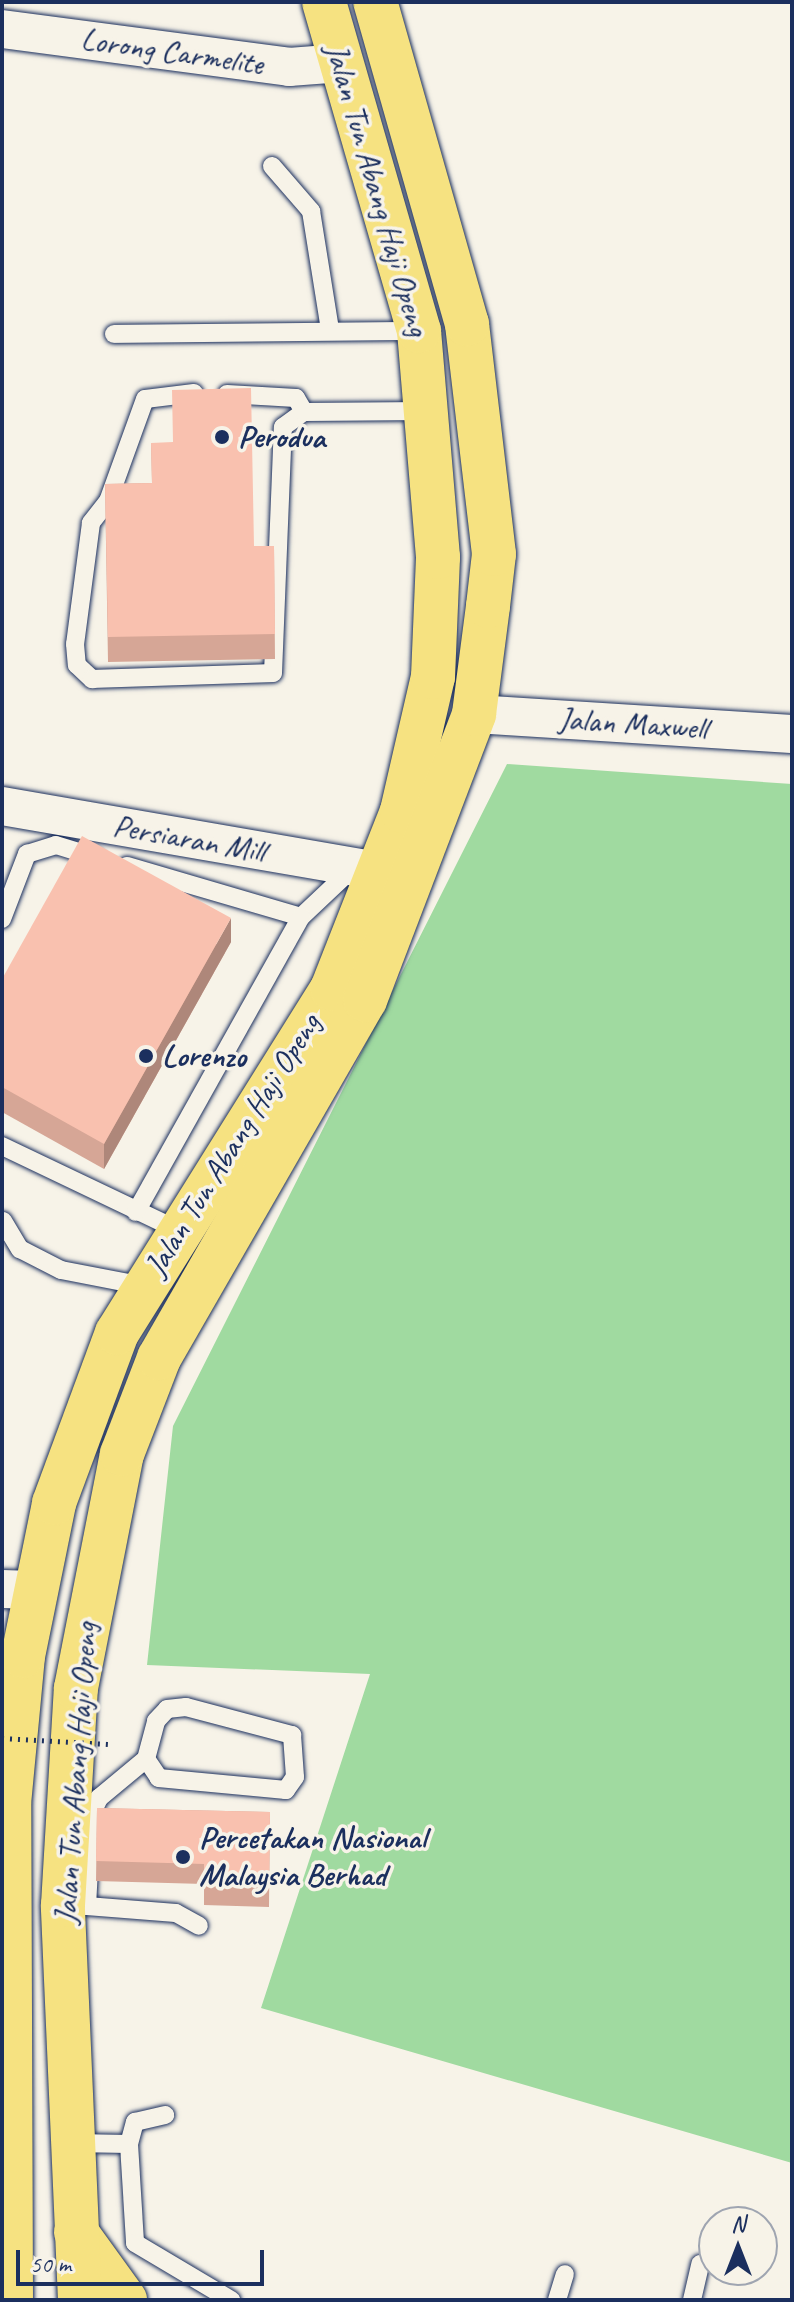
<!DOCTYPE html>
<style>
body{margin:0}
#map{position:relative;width:794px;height:2302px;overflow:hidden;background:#f7f3e8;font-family:Caveat,sans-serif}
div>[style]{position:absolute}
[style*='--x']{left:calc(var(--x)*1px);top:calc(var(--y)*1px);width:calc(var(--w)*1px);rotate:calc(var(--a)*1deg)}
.green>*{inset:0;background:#a0daa0}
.roads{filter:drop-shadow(0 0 2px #1b2f5e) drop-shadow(0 0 2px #1b2f5e)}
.service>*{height:18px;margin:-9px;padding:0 9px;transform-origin:9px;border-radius:9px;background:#f7f3e8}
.minor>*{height:38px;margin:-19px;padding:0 19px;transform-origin:19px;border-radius:19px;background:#f7f3e8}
.primary>*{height:44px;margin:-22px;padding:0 22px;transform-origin:22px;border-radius:22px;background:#f6e281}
.path-bridge>*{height:5px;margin-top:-2.5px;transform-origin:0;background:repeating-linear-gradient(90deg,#1b2f5e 0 2px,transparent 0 8px)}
.wall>*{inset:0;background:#d6a696}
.shaded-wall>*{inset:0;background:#ae877a}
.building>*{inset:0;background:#f9c1af}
.dots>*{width:22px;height:22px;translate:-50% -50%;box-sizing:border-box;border:4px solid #f7f3e8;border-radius:50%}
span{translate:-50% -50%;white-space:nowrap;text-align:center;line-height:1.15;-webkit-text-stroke:7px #f7f3e8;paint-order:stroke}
.street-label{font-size:32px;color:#1b2f5e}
.poi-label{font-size:32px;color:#1b2f5e;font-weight:700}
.left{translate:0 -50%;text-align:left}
.frame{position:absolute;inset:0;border:4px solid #1b2f5e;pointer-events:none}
.north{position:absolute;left:698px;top:2206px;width:80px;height:80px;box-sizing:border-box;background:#f7f3e8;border:2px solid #9fa5b1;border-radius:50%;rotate:0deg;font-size:22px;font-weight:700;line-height:32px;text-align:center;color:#1b2f5e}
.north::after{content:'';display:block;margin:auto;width:28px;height:36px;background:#1b2f5e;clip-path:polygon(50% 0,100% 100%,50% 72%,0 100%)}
.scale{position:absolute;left:16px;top:2250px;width:248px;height:36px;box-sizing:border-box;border:4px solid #1b2f5e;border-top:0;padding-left:10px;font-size:24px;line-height:28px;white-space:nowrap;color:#1b2f5e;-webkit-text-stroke:6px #f7f3e8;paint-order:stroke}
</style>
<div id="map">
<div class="green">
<i style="clip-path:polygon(507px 764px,792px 784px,792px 2163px,261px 2008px,370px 1674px,147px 1665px,173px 1426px)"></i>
</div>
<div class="roads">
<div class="service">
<i style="--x:272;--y:166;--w:60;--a:49.1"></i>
<i style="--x:311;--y:211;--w:120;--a:80.9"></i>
<i style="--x:114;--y:334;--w:305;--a:-0.6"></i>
<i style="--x:194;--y:393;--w:49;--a:173"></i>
<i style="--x:145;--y:399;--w:109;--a:109.9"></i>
<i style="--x:108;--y:501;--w:28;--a:128"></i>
<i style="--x:91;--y:523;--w:122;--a:97.5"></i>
<i style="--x:75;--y:644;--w:21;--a:85"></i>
<i style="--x:77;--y:665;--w:21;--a:43"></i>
<i style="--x:92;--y:679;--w:181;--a:-1.9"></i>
<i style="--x:273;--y:673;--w:246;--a:-87.7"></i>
<i style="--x:283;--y:427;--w:26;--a:-36"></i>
<i style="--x:304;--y:412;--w:121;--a:-0.5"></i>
<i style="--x:227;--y:394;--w:69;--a:3.3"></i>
<i style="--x:296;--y:398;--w:16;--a:60"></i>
<i style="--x:127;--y:866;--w:181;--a:16.3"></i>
<i style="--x:301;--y:917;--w:71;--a:-43.3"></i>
<i style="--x:2;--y:919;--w:70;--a:-69"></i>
<i style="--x:27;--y:854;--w:30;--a:-17"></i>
<i style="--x:56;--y:845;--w:41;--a:17.1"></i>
<i style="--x:2;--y:1146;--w:197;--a:25.5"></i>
<i style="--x:136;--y:1212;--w:338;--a:-60.8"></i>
<i style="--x:3;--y:1221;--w:33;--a:59"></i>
<i style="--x:20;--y:1249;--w:46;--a:27.1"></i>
<i style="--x:61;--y:1270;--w:85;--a:10.9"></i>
<i style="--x:186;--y:1707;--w:110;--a:14.8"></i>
<i style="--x:292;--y:1735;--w:42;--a:85.9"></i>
<i style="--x:295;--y:1777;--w:16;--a:125"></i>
<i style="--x:286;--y:1790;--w:128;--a:-174.6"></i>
<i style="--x:159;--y:1778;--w:23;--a:-124"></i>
<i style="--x:146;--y:1759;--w:39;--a:-75"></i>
<i style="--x:156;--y:1721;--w:16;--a:-47"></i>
<i style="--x:167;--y:1709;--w:19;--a:-6"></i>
<i style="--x:74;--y:1905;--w:102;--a:4.5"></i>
<i style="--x:176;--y:1913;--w:26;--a:29"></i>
<i style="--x:87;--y:1906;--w:93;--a:-86.9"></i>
<i style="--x:92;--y:1813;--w:17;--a:-65"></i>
<i style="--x:99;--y:1798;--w:61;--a:-39.7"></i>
<i style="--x:72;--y:2143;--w:57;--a:1"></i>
<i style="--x:129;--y:2144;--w:99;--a:86.5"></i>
<i style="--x:135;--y:2243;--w:112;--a:30.7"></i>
<i style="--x:129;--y:2144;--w:23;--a:-75"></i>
<i style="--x:135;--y:2122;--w:31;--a:-13"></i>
<i style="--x:557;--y:2300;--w:27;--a:-73"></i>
<i style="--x:692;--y:2300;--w:37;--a:-77"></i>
</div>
<div class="minor">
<i style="--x:2;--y:29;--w:290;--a:7.5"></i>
<i style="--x:289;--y:67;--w:53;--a:-4.3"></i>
<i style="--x:474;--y:714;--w:319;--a:3.6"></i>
<i style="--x:2;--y:806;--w:381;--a:9.8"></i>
<i style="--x:2;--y:1589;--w:34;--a:2"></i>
</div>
<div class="primary">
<i style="--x:76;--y:2232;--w:84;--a:54.2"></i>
<i style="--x:11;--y:2300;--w:496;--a:-90.2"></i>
<i style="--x:9;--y:1804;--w:149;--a:-84.6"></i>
<i style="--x:23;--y:1656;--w:156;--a:-78.5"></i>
<i style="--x:54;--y:1503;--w:181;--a:-69.7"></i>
<i style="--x:117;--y:1333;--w:406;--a:-58"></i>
<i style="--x:332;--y:989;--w:191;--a:-68.5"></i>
<i style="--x:402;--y:811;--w:138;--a:-77"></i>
<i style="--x:433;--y:677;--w:120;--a:-87.6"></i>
<i style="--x:438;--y:557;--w:227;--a:-94.8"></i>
<i style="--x:419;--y:331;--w:342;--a:-106.1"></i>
<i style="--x:80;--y:2300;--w:395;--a:-92.5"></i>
<i style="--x:63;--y:1905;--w:217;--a:-86.6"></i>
<i style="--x:76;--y:1688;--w:238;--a:-78.9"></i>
<i style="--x:122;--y:1454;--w:103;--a:-68.9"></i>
<i style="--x:159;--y:1358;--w:413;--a:-60.1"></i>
<i style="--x:365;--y:1000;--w:306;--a:-69.1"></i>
<i style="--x:474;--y:714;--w:109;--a:-82.6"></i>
<i style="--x:488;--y:606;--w:52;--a:-83.4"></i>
<i style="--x:494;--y:554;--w:232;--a:-96.7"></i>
<i style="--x:467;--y:324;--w:335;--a:-105.9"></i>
</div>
</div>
<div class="path-bridge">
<i style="--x:2;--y:1738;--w:106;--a:3.2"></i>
</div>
<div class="wall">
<i style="clip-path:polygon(151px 443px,254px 546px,274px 546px,275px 659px,108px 662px,105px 484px,152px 483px)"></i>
<i style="clip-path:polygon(231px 942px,104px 1169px,2px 1112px,2px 979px)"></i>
<i style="clip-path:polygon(97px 1808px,270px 1812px,269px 1907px,204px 1905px,204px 1884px,96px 1881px)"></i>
</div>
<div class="shaded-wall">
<i style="clip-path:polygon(231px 918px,231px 942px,104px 1169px,104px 1144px)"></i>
</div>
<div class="building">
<i style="clip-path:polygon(251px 388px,254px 546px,274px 546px,275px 634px,108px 637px,105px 484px,152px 483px,151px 443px,173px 442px,172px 390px)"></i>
<i style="clip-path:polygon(82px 836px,231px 918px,104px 1144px,2px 1087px,2px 979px)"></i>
<i style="clip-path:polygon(97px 1808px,270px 1812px,269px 1887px,204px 1885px,204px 1864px,96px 1861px)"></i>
</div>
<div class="dots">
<i style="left:222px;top:437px;background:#1b2f5e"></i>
<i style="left:146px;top:1056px;background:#1b2f5e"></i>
<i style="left:183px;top:1857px;background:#1b2f5e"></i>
</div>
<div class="street-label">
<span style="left:172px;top:52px;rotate:8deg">Lorong Carmelite</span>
<span style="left:377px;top:190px;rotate:74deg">Jalan Tun Abang Haji Openg</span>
<span style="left:633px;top:724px;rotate:4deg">Jalan Maxwell</span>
<span style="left:189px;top:839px;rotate:10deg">Persiaran Mill</span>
<span style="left:233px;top:1145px;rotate:-58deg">Jalan Tun Abang Haji Openg</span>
<span style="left:76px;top:1773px;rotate:-86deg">Jalan Tun Abang Haji Openg</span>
</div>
<div class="poi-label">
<span class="left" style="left:238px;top:437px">Perodua</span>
<span class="left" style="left:162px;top:1056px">Lorenzo</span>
<span class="left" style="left:199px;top:1857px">Percetakan Nasional<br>Malaysia Berhad</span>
</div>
<div class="frame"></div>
<div class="north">N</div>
<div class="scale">50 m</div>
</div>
